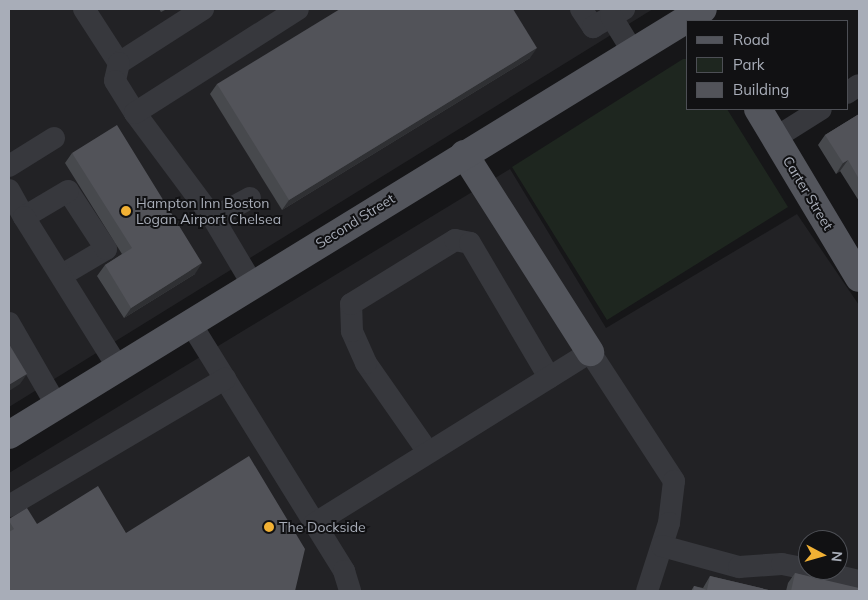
<!DOCTYPE html>
<style>
body{margin:0}
#map{position:relative;width:868px;height:600px;overflow:hidden;background:#161618;font-family:Mulish,sans-serif}
div>[style]{position:absolute}
[style*='--x']{left:calc(var(--x)*1px);top:calc(var(--y)*1px);width:calc(var(--w)*1px);rotate:calc(var(--a)*1deg)}
.built>*{inset:0;background:#222225}
.green>*{inset:0;background:#1e261f}
.minor>*{height:22px;margin:-11px;padding:0 11px;transform-origin:11px;border-radius:11px;background:#37383d}
.major>*{height:28px;margin:-14px;padding:0 14px;transform-origin:14px;border-radius:14px;background:#53555c}
.wall>*{inset:0;background:#47494d}
.shaded-wall>*{inset:0;background:#2f3033}
.building>*{inset:0;background:#525359}
.dots>*{width:14px;height:14px;translate:-50% -50%;box-sizing:border-box;border:2px solid #111113;border-radius:50%}
span{translate:-50% -50%;white-space:nowrap;text-align:center;line-height:1.15;-webkit-text-stroke:4px #111113;paint-order:stroke}
.street-label{font-size:14px;color:#a8adb8}
.poi-label{font-size:14px;color:#a8adb8}
.left{translate:0 -50%;text-align:left}
.frame{position:absolute;inset:0;border:10px solid #a8adb8;pointer-events:none}
.legend{position:absolute;left:686px;top:20px;width:162px;height:90px;box-sizing:border-box;background:#111113;border:1px solid #4d4f55;margin:0;padding:6px 9px;list-style:none;font-size:15px;color:#a8adb8}
.legend li{display:flex;align-items:center;gap:10px;height:25px}
.legend b{width:25px;border:1px solid #4d4f55}
.north{position:absolute;left:798px;top:530px;width:50px;height:50px;box-sizing:border-box;background:#111113;border:1px solid #4d4f55;border-radius:50%;rotate:96deg;font-size:14px;font-weight:700;line-height:20px;text-align:center;color:#a8adb8}
.north::after{content:'';display:block;margin:auto;width:18px;height:22px;background:#f2b134;clip-path:polygon(50% 0,100% 100%,50% 72%,0 100%)}
</style>
<div id="map">
<div class="built">
<i style="clip-path:polygon(9px 9px,653px 9px,9px 407px)"></i>
<i style="clip-path:polygon(evenodd,510px 169px,606px 328px,797px 214px,859px 305px,859px 591px,9px 591px,9px 473px,510px 169px,808px 540px,838px 540px,838px 570px,808px 570px,808px 540px)"></i>
</div>
<div class="green">
<i style="clip-path:polygon(683px 59px,687px 59px,687px 109px,727px 109px,788px 207px,607px 320px,512px 167px)"></i>
</div>
<div class="minor">
<i style="--x:84;--y:9;--w:64;--a:57.1"></i>
<i style="--x:119;--y:63;--w:100;--a:-32.7"></i>
<i style="--x:581;--y:9;--w:22;--a:56"></i>
<i style="--x:593;--y:27;--w:36;--a:-30"></i>
<i style="--x:611;--y:16;--w:42;--a:58.6"></i>
<i style="--x:119;--y:63;--w:18;--a:103"></i>
<i style="--x:115;--y:81;--w:38;--a:58"></i>
<i style="--x:847;--y:93;--w:14;--a:-34"></i>
<i style="--x:775;--y:138;--w:54;--a:-32.2"></i>
<i style="--x:9;--y:166;--w:53;--a:-31.9"></i>
<i style="--x:9;--y:190;--w:31;--a:61"></i>
<i style="--x:213;--y:218;--w:42;--a:-28.4"></i>
<i style="--x:62;--y:275;--w:51;--a:-30.6"></i>
<i style="--x:106;--y:249;--w:69;--a:-123.2"></i>
<i style="--x:68;--y:191;--w:51;--a:149.4"></i>
<i style="--x:24;--y:217;--w:179;--a:58"></i>
<i style="--x:253;--y:285;--w:78;--a:-120.8"></i>
<i style="--x:213;--y:218;--w:131;--a:-126.6"></i>
<i style="--x:135;--y:113;--w:193;--a:-32.5"></i>
<i style="--x:9;--y:323;--w:96;--a:60"></i>
<i style="--x:191;--y:324;--w:291;--a:58.2"></i>
<i style="--x:344;--y:571;--w:21;--a:73"></i>
<i style="--x:428;--y:452;--w:108;--a:-124.9"></i>
<i style="--x:366;--y:363;--w:35;--a:-114"></i>
<i style="--x:352;--y:331;--w:27;--a:-92"></i>
<i style="--x:351;--y:304;--w:122;--a:-31.6"></i>
<i style="--x:455;--y:240;--w:15;--a:11"></i>
<i style="--x:470;--y:243;--w:156;--a:59.5"></i>
<i style="--x:9;--y:506;--w:251;--a:-30.5"></i>
<i style="--x:314;--y:524;--w:325;--a:-31.9"></i>
<i style="--x:590;--y:352;--w:154;--a:56.9"></i>
<i style="--x:674;--y:481;--w:42;--a:96.8"></i>
<i style="--x:669;--y:523;--w:71;--a:107.9"></i>
<i style="--x:662;--y:546;--w:80;--a:15.3"></i>
<i style="--x:739;--y:567;--w:43;--a:-4"></i>
<i style="--x:782;--y:564;--w:26;--a:11"></i>
<i style="--x:812;--y:570;--w:48;--a:13.2"></i>
</div>
<div class="major">
<i style="--x:758;--y:109;--w:197;--a:59.1"></i>
<i style="--x:464;--y:154;--w:235;--a:57.5"></i>
<i style="--x:9;--y:435;--w:814;--a:-31.54"></i>
</div>
<div class="wall">
<i style="clip-path:polygon(159px 9px,167px 9px,161px 12px)"></i>
<i style="clip-path:polygon(530px 58px,282px 210px,210px 94px,217px 84px)"></i>
<i style="clip-path:polygon(859px 114px,859px 201px,840px 171px,836px 174px,818px 145px,825px 135px)"></i>
<i style="clip-path:polygon(72px 153px,195px 274px,124px 318px,97px 276px,105px 265px,122px 254px,65px 163px)"></i>
<i style="clip-path:polygon(9px 519px,37px 524px,126px 533px,9px 591px)"></i>
<i style="clip-path:polygon(795px 573px,859px 591px,786px 591px,788px 583px)"></i>
<i style="clip-path:polygon(710px 576px,773px 591px,691px 591px,694px 586px,703px 588px)"></i>
</div>
<div class="shaded-wall">
<i style="clip-path:polygon(537px 48px,530px 58px,282px 210px,289px 200px)"></i>
<i style="clip-path:polygon(848px 160px,840px 171px,836px 174px,843px 163px)"></i>
<i style="clip-path:polygon(202px 263px,195px 274px,124px 318px,131px 308px)"></i>
<i style="clip-path:polygon(27px 374px,20px 384px,9px 391px,9px 385px)"></i>
</div>
<div class="building">
<i style="clip-path:polygon(340px 9px,513px 9px,537px 48px,289px 200px,217px 84px)"></i>
<i style="clip-path:polygon(859px 114px,859px 179px,848px 160px,843px 163px,825px 135px)"></i>
<i style="clip-path:polygon(117px 125px,202px 263px,131px 308px,105px 265px,132px 248px,72px 153px)"></i>
<i style="clip-path:polygon(9px 344px,27px 374px,9px 385px)"></i>
<i style="clip-path:polygon(249px 456px,305px 549px,295px 591px,9px 591px,9px 532px,14px 529px,9px 521px,9px 519px,27px 508px,37px 524px,98px 486px,126px 533px)"></i>
<i style="clip-path:polygon(795px 573px,859px 588px,859px 591px,791px 591px)"></i>
<i style="clip-path:polygon(710px 576px,773px 591px,693px 591px,694px 586px,707px 590px)"></i>
</div>
<div class="dots">
<i style="left:126px;top:211px;background:#f2b134"></i>
<i style="left:269px;top:527px;background:#f2b134"></i>
</div>
<div class="street-label">
<span style="left:808px;top:193px;rotate:59deg">Carter Street</span>
<span style="left:355px;top:221px;rotate:-32deg">Second Street</span>
</div>
<div class="poi-label">
<span class="left" style="left:136px;top:211px">Hampton Inn Boston<br>Logan Airport Chelsea</span>
<span class="left" style="left:279px;top:527px">The Dockside</span>
</div>
<div class="frame"></div>
<ul class="legend">
<li><b style="height:6px;background:#53555c"></b>Road</li>
<li><b style="height:14px;background:#1e261f"></b>Park</li>
<li><b style="height:14px;background:#525359"></b>Building</li>
</ul>
<div class="north">N</div>
</div>
